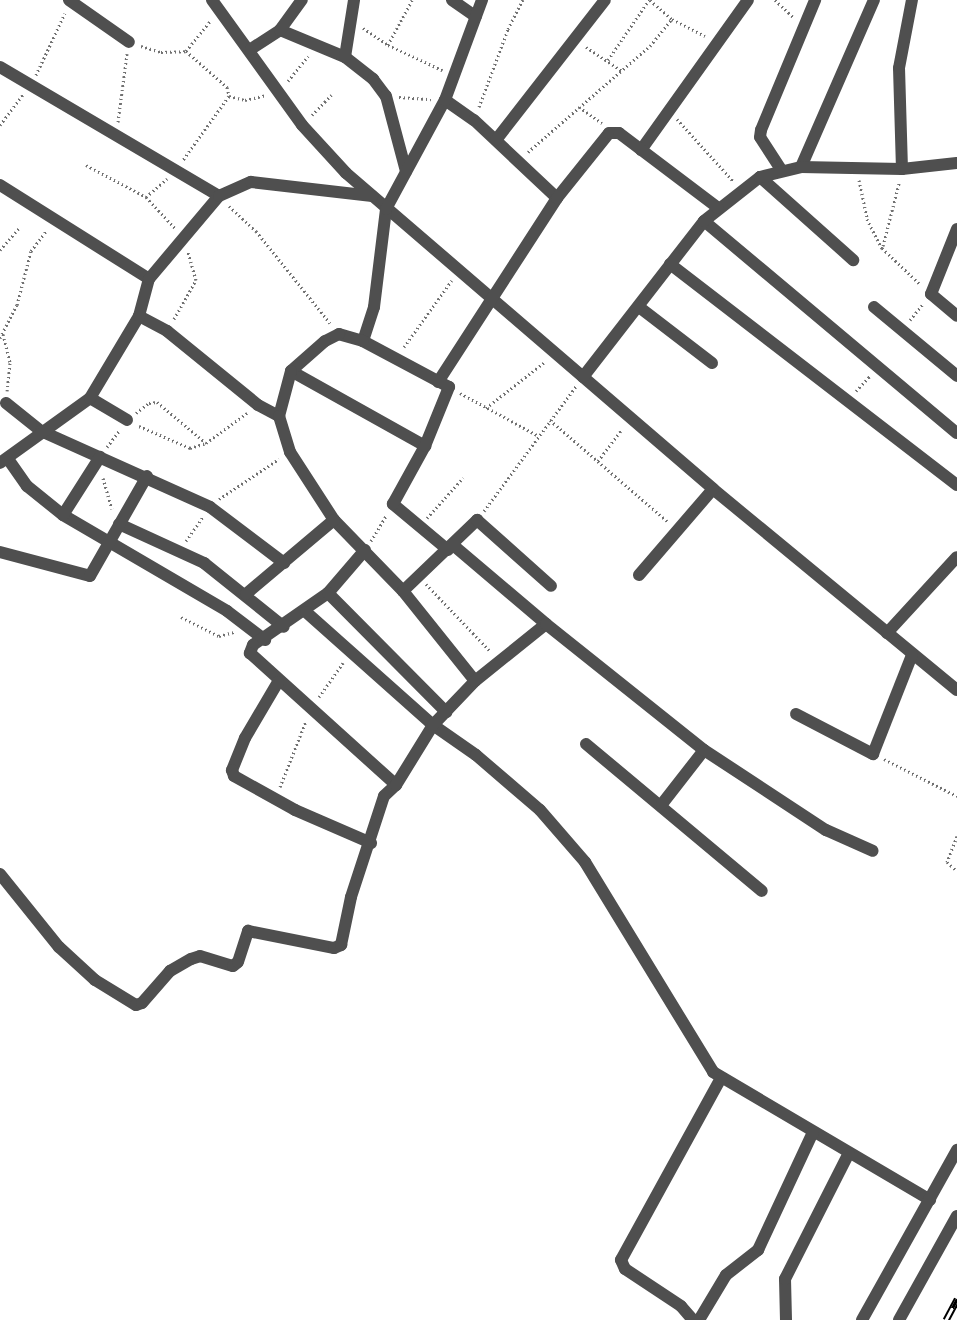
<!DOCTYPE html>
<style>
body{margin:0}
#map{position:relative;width:957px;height:1320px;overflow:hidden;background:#fff;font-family:"Open Sans",sans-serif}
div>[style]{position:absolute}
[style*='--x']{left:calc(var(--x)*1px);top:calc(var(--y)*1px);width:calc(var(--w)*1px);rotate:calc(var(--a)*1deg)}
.path>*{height:3px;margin-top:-1.5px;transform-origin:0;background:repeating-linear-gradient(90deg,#717171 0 1.5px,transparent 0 4.5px)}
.street>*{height:12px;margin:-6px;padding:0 6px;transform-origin:6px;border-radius:6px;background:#4f4f4f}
.rail>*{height:7px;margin-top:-3.5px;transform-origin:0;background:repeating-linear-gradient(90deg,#fff 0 14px,#000 0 28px);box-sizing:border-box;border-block:2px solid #000}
span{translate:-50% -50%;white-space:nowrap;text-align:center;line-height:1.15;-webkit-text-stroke:4.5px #fff;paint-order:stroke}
</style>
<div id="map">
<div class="path">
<i style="--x:650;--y:0;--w:29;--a:41"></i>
<i style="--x:672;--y:19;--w:37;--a:27"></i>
<i style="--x:775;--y:0;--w:25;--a:43"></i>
<i style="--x:363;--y:28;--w:30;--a:34"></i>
<i style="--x:388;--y:45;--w:60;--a:24.8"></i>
<i style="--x:388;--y:45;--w:51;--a:-61.9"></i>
<i style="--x:141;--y:46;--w:21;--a:17"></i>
<i style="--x:161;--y:52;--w:25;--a:-2"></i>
<i style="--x:186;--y:51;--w:55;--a:41.3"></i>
<i style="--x:227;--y:87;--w:9;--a:77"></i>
<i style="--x:229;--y:96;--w:79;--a:125.7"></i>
<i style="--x:586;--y:47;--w:43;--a:33.7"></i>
<i style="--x:186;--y:51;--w:40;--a:-51"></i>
<i style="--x:608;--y:60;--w:73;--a:-55.7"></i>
<i style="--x:36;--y:75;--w:68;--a:-64.9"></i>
<i style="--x:288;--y:81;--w:32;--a:-51"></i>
<i style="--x:229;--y:96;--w:16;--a:14"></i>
<i style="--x:245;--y:100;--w:22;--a:-13"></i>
<i style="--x:399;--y:97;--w:32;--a:4"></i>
<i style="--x:479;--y:107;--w:83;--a:-69.6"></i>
<i style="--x:508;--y:29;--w:33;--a:-63"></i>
<i style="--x:579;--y:107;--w:28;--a:35"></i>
<i style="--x:312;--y:115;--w:28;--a:-46"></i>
<i style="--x:677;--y:119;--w:84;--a:47.9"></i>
<i style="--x:118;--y:122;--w:69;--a:-82.5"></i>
<i style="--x:0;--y:125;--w:38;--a:-53"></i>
<i style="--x:528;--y:152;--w:162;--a:-41"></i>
<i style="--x:650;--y:46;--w:35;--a:-51"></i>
<i style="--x:86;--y:165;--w:68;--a:28.1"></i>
<i style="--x:146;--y:197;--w:42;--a:46.9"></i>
<i style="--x:859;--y:180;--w:40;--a:78"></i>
<i style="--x:867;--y:219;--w:33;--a:63"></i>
<i style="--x:882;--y:248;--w:52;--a:43.5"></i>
<i style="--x:146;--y:197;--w:28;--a:-41"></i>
<i style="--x:229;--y:206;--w:37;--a:43"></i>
<i style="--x:256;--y:231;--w:118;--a:51.2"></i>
<i style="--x:883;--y:246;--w:65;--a:-75.7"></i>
<i style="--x:0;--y:250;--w:29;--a:-49"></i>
<i style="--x:174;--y:319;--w:45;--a:-60.6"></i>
<i style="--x:196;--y:280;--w:29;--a:-106"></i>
<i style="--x:910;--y:320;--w:21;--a:-51"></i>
<i style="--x:3;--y:334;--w:30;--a:76"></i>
<i style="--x:10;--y:363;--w:28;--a:96"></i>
<i style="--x:0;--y:338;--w:37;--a:-63"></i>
<i style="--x:17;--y:305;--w:56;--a:-75.5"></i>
<i style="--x:31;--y:251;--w:25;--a:-53"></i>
<i style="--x:404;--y:347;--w:82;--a:-54.4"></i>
<i style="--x:856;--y:391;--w:21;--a:-47"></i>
<i style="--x:460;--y:393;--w:88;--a:28.6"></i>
<i style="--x:486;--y:408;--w:76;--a:-38.1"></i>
<i style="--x:136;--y:413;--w:16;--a:-38"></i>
<i style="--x:149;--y:403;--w:8;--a:-7"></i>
<i style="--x:157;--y:402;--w:64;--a:39.9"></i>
<i style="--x:550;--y:420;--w:156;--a:40.8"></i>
<i style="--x:139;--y:426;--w:56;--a:23.3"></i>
<i style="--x:190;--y:448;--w:17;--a:-17"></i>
<i style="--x:206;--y:443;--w:51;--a:-36.2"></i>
<i style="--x:107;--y:447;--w:20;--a:-53"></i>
<i style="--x:598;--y:461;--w:40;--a:-53"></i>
<i style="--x:103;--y:478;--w:32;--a:74"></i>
<i style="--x:219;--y:499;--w:72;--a:-33.7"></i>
<i style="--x:484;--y:511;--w:155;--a:-53.6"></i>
<i style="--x:427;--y:518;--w:54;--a:-48"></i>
<i style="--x:186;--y:541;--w:29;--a:-55"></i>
<i style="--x:371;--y:541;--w:29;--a:-59"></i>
<i style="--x:426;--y:584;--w:93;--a:46.3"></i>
<i style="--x:181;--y:617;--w:42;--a:26.6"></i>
<i style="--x:219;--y:636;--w:16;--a:-15"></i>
<i style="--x:319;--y:697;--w:42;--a:-54.8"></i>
<i style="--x:884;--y:759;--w:82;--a:26.9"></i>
<i style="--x:280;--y:787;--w:71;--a:-68.5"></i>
<i style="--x:957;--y:836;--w:28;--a:111"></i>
<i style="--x:947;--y:862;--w:13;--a:42"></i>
</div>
<div class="street">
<i style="--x:69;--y:0;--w:73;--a:35"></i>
<i style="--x:212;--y:0;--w:154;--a:54.2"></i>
<i style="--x:302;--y:125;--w:65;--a:47.5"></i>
<i style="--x:346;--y:173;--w:484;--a:40.7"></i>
<i style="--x:713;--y:489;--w:316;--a:39.5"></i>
<i style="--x:452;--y:0;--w:29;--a:35"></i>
<i style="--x:280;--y:30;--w:70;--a:22.6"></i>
<i style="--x:345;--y:57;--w:36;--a:38"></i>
<i style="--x:373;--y:79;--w:21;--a:53"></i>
<i style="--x:386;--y:96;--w:78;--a:75.1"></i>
<i style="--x:251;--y:49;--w:35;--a:-33"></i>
<i style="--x:280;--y:30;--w:37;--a:-54"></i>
<i style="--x:345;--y:57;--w:58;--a:-81"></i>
<i style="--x:0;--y:67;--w:254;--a:30.5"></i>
<i style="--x:445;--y:100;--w:35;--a:35"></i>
<i style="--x:474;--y:120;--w:114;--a:43.2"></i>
<i style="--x:496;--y:140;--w:177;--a:-52.1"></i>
<i style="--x:641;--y:150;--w:184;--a:-54.5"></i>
<i style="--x:801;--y:167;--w:182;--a:-66.4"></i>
<i style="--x:902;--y:169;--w:101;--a:-91.7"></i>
<i style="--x:899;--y:68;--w:69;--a:-79.2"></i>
<i style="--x:782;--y:171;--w:40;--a:-122.9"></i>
<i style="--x:760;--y:137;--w:7;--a:-82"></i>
<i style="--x:761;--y:130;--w:141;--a:-67.4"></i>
<i style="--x:760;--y:177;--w:125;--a:41.7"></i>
<i style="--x:0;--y:185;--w:176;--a:32.2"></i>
<i style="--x:704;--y:221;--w:330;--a:40"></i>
<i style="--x:957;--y:229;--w:70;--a:111.8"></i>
<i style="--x:931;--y:294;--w:34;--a:40"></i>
<i style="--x:670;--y:264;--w:362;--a:37.6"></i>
<i style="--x:639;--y:307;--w:92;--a:37.5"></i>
<i style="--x:874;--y:307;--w:108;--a:39.7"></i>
<i style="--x:139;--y:316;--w:32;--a:28"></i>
<i style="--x:167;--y:331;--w:117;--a:39.1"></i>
<i style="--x:258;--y:405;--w:24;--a:28"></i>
<i style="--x:363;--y:341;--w:36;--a:-72"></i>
<i style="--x:374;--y:307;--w:99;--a:-83"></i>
<i style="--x:386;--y:209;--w:124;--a:-61.6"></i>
<i style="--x:445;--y:100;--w:107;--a:-69.7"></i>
<i style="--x:291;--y:371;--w:154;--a:29.2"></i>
<i style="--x:583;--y:377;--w:197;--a:-52.2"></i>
<i style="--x:704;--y:221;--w:71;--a:-38.2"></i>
<i style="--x:760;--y:177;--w:42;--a:-13.7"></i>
<i style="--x:801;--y:167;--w:101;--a:1.1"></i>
<i style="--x:902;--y:169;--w:55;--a:-6.2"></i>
<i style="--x:438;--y:382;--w:219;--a:-57.1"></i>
<i style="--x:557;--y:198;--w:83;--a:-51.3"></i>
<i style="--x:609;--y:133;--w:10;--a:0"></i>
<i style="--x:619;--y:133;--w:124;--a:37.1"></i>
<i style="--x:90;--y:398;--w:43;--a:30.7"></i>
<i style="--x:6;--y:403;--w:45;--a:38.7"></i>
<i style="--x:41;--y:431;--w:185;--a:24.2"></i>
<i style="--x:210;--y:507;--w:93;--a:37.1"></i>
<i style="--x:8;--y:459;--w:33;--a:55"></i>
<i style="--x:27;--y:486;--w:46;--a:38.9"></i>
<i style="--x:63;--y:515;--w:190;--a:30.3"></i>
<i style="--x:227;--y:611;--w:48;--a:37.3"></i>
<i style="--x:0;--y:463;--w:111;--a:-35.8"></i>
<i style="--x:90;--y:398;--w:96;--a:-59.1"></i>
<i style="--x:139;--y:316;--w:38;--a:-75"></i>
<i style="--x:149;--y:279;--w:109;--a:-49.9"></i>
<i style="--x:219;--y:196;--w:35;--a:-24"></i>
<i style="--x:251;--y:182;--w:122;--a:6.6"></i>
<i style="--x:63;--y:515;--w:69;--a:-57.5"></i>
<i style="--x:119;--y:524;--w:94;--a:24.6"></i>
<i style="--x:204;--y:563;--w:102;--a:38.7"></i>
<i style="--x:453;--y:545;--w:122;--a:40.3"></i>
<i style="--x:365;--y:550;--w:57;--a:130.7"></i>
<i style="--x:328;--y:593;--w:91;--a:145.3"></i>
<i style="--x:253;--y:645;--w:9;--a:111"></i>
<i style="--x:250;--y:653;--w:197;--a:42.1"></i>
<i style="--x:448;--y:550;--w:72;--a:-140.1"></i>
<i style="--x:393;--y:504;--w:66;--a:-61.1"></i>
<i style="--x:425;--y:446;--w:64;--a:-67.9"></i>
<i style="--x:449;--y:387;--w:98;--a:-151.9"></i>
<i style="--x:363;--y:341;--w:25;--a:-164"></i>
<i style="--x:339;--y:334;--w:16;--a:153"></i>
<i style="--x:325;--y:341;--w:45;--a:138.6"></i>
<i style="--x:291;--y:371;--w:47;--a:104.9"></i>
<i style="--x:279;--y:416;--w:38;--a:73"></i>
<i style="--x:290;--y:452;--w:81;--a:57.1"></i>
<i style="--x:334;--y:520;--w:99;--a:45.8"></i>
<i style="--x:403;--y:591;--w:115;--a:51.3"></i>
<i style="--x:0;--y:552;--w:93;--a:14.9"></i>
<i style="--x:90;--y:576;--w:115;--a:-60.3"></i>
<i style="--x:639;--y:575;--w:113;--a:-49.3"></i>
<i style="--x:403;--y:591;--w:103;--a:-43.8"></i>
<i style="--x:477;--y:520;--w:99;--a:41.7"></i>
<i style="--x:328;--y:593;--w:168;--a:45.2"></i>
<i style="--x:246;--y:594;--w:115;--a:-40.1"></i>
<i style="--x:306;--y:612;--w:170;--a:41.7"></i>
<i style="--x:433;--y:725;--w:52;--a:34.9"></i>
<i style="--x:476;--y:755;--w:84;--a:40.7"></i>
<i style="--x:540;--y:810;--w:69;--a:49.1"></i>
<i style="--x:585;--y:862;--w:246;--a:58.6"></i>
<i style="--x:713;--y:1072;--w:252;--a:30.5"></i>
<i style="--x:887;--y:633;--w:103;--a:-47.4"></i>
<i style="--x:278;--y:682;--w:65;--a:120.5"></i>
<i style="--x:245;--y:738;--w:35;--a:112"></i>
<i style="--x:232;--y:770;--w:6;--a:72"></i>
<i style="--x:234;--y:776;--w:70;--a:29.1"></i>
<i style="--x:295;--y:810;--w:83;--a:23.5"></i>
<i style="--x:796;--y:714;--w:87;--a:27.5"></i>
<i style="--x:873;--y:754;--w:106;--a:-68.5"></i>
<i style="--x:586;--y:744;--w:229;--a:39.9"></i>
<i style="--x:662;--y:804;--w:68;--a:-52.1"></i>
<i style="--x:0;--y:874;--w:94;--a:51.1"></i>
<i style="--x:59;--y:947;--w:49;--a:42.5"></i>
<i style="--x:95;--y:980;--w:48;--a:31.4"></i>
<i style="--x:136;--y:1005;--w:6;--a:-18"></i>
<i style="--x:142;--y:1003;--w:43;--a:-48.8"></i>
<i style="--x:170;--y:971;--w:24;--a:-30"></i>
<i style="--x:191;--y:959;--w:9;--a:-18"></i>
<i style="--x:200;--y:956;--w:34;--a:17"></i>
<i style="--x:233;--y:966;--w:6;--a:-39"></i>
<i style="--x:238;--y:962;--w:33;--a:-72"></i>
<i style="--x:248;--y:931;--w:88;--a:11.2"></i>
<i style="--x:334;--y:948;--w:8;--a:-23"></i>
<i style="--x:341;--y:945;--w:49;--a:-78.2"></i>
<i style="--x:351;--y:897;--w:106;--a:-71.9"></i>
<i style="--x:384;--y:796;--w:16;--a:-43"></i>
<i style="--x:396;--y:785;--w:70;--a:-58.3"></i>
<i style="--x:433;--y:725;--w:61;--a:-46.3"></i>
<i style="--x:475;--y:681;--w:91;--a:-38.8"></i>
<i style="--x:546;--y:624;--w:202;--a:38.6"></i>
<i style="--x:704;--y:750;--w:146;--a:33.3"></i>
<i style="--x:826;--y:830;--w:51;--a:24.1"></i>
<i style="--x:693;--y:1320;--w:18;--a:-131"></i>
<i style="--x:681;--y:1306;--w:67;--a:-146.5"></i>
<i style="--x:625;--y:1269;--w:10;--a:-114"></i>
<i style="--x:621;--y:1260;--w:208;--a:-61.2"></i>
<i style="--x:699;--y:1320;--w:52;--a:-59"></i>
<i style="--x:726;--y:1275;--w:41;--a:-38"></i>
<i style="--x:758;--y:1250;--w:130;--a:-65"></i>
<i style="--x:786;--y:1320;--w:41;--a:-91.4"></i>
<i style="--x:785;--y:1279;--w:141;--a:-63.1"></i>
<i style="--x:862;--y:1320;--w:195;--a:-60.8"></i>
<i style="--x:899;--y:1320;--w:119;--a:-60.9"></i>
</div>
<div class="rail">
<i style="--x:946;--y:1320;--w:24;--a:-62"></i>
</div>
</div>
